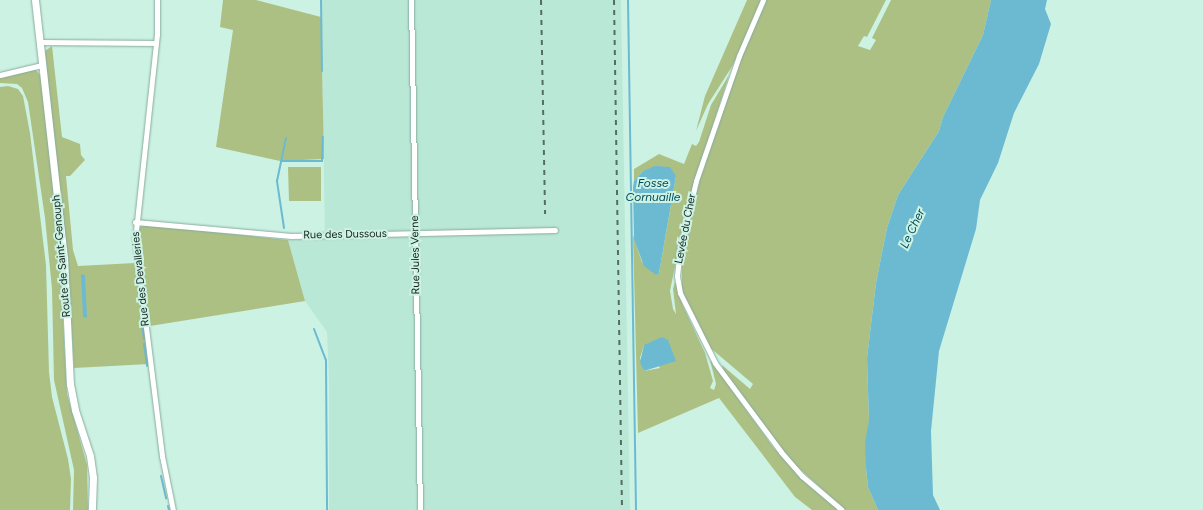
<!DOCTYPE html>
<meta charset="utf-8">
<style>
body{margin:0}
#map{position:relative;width:1203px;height:510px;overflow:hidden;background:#ccf2e4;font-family:Figtree,sans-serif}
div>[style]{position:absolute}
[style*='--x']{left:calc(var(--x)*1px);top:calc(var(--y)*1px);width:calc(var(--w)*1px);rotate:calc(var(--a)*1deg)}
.built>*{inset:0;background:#bae8d7}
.green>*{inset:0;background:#adc084}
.water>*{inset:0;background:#6cbad1}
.stream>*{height:2px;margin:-1px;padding:0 1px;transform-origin:1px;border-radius:1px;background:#6cbad1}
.roads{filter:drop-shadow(0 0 1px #88ab9e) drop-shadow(0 0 1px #88ab9e)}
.minor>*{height:5px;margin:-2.5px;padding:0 2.5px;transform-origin:2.5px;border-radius:2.5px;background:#fff}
.tertiary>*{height:7px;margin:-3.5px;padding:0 3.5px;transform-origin:3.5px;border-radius:3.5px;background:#fff}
.rail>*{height:2px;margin-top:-1px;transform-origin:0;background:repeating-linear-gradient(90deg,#546c63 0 5px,transparent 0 10px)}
span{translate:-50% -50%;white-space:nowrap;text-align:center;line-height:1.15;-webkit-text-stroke:4px #ccf2e4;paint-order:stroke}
.street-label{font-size:11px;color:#13221d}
.water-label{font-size:12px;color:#00495a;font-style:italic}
</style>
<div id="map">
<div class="built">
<i style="clip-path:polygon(321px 0,621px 0,630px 510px,329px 510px,329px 380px,327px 332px,305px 301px,288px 240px,325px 239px)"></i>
</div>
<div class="green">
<i style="clip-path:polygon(223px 0,256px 0,321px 17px,324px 159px,280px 161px,216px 147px,233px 30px,220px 27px)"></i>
<i style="clip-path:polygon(747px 0,761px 0,733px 65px,708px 104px,696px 131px,705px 96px)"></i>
<i style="clip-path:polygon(766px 0,886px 0,867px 37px,864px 36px,858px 46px,870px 50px,876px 40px,872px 38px,891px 0,991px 0,983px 35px,943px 117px,939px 131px,898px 195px,887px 228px,876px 283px,867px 358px,869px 420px,866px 468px,868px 487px,878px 510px,845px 510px,792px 462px,724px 372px,722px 365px,750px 389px,753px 384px,708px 346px,682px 291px,682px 254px,698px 183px,742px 55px)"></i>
<i style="clip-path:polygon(52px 46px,62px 137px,80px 144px,81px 155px,85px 160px,70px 176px,66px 176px,73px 250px,78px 266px,135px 263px,149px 364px,74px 368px,68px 267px,45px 51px)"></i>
<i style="clip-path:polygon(35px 69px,41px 76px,59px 246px,67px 394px,87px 465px,88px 510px,73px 510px,74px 470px,54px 380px,52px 289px,45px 218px,28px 102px,22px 88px,17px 84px,0 83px,0 78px)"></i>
<i style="clip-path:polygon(evenodd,729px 75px,687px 206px,670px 291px,673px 309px,676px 314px,673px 289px,675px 282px,683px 306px,705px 353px,713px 381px,710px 388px,714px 390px,716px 384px,710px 360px,773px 447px,804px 481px,838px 510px,812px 510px,795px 497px,719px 398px,638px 433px,633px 235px,642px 262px,659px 273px,676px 176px,643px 171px,634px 181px,634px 169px,659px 154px,684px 164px,692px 144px,696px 146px,699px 142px,711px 105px,729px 75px,644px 345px,660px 368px,644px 371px,640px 358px,644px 345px)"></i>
<i style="clip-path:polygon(8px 86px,18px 89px,23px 96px,30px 133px,46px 265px,49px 372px,52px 397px,68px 459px,71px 479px,70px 510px,0 510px,0 87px)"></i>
<i style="clip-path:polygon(288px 167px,321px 167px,321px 201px,289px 201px)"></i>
<i style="clip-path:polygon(147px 225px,288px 240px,305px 301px,150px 326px,138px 246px,138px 231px,140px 227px)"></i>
</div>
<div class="water">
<i style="clip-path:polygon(991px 0,1047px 0,1045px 9px,1051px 24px,1039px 64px,1014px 113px,998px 163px,980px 200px,976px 229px,939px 351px,931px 431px,933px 495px,940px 510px,878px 510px,868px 487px,866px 468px,865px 443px,869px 420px,867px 358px,876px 283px,887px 228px,898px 195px,939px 131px,943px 117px,983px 35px)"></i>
<i style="clip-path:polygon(655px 166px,670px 167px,676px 176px,659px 273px,656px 275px,644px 266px,634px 239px,633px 187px,634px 181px,643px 171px)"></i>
<i style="clip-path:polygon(81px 274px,85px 275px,87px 318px,83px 317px)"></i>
<i style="clip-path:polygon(662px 337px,668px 340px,676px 361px,644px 371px,640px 362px,644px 345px)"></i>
</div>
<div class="stream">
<i style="--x:321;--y:0;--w:71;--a:89.2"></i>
<i style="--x:628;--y:0;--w:510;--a:89.1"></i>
<i style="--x:281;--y:161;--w:41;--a:0"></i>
<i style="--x:322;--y:161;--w:24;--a:-88"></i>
<i style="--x:284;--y:228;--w:48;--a:-98.5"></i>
<i style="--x:277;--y:181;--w:44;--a:-78.2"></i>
<i style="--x:141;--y:317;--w:22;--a:82"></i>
<i style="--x:314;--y:329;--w:33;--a:69"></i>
<i style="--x:326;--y:360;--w:150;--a:89.6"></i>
<i style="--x:144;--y:344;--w:22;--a:82"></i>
<i style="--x:161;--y:476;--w:23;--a:77"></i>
<i style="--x:168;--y:506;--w:4;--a:76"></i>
</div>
<div class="roads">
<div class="minor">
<i style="--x:157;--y:0;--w:34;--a:90"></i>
<i style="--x:157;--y:34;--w:206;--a:96.1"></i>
<i style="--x:135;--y:239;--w:219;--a:82.9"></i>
<i style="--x:162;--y:456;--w:55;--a:78.5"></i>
<i style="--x:411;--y:0;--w:510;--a:88.99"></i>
<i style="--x:763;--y:0;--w:61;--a:113.2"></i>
<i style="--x:739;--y:56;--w:132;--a:109"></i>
<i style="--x:696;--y:181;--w:69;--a:103.4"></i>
<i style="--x:680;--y:248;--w:28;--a:96"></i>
<i style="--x:677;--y:276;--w:17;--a:80"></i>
<i style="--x:680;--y:293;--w:78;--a:63.4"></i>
<i style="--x:715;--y:363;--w:111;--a:53.4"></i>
<i style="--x:781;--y:452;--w:32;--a:49"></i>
<i style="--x:802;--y:476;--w:52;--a:40.4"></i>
<i style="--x:40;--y:42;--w:116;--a:0.5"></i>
<i style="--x:0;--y:75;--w:43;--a:-13.4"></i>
<i style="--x:135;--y:222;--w:157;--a:5.1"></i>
<i style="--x:291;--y:236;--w:264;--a:-1.3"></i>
</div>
<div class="tertiary">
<i style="--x:35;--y:0;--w:260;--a:83.6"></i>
<i style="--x:64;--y:258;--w:126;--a:87.3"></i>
<i style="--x:70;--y:384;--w:26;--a:79"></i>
<i style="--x:75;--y:410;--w:48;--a:71.9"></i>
<i style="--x:90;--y:456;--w:22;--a:82"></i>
<i style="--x:93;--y:478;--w:32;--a:92"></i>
</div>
</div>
<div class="rail">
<i style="--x:541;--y:0;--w:214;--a:88.9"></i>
<i style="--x:614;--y:0;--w:510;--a:89.1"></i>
</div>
<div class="street-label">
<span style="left:686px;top:229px;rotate:-79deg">Levée du Cher</span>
<span style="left:345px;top:235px;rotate:-1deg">Rue des Dussous</span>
<span style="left:416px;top:255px;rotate:-91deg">Rue Jules Verne</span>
<span style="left:62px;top:256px;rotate:-95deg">Route de Saint-Genouph</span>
<span style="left:141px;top:279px;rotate:-96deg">Rue des Devalleries</span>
</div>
<div class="water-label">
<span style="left:653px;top:191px">Fosse<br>Cornuaille</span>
<span style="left:913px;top:229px;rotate:-65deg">Le Cher</span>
</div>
</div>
